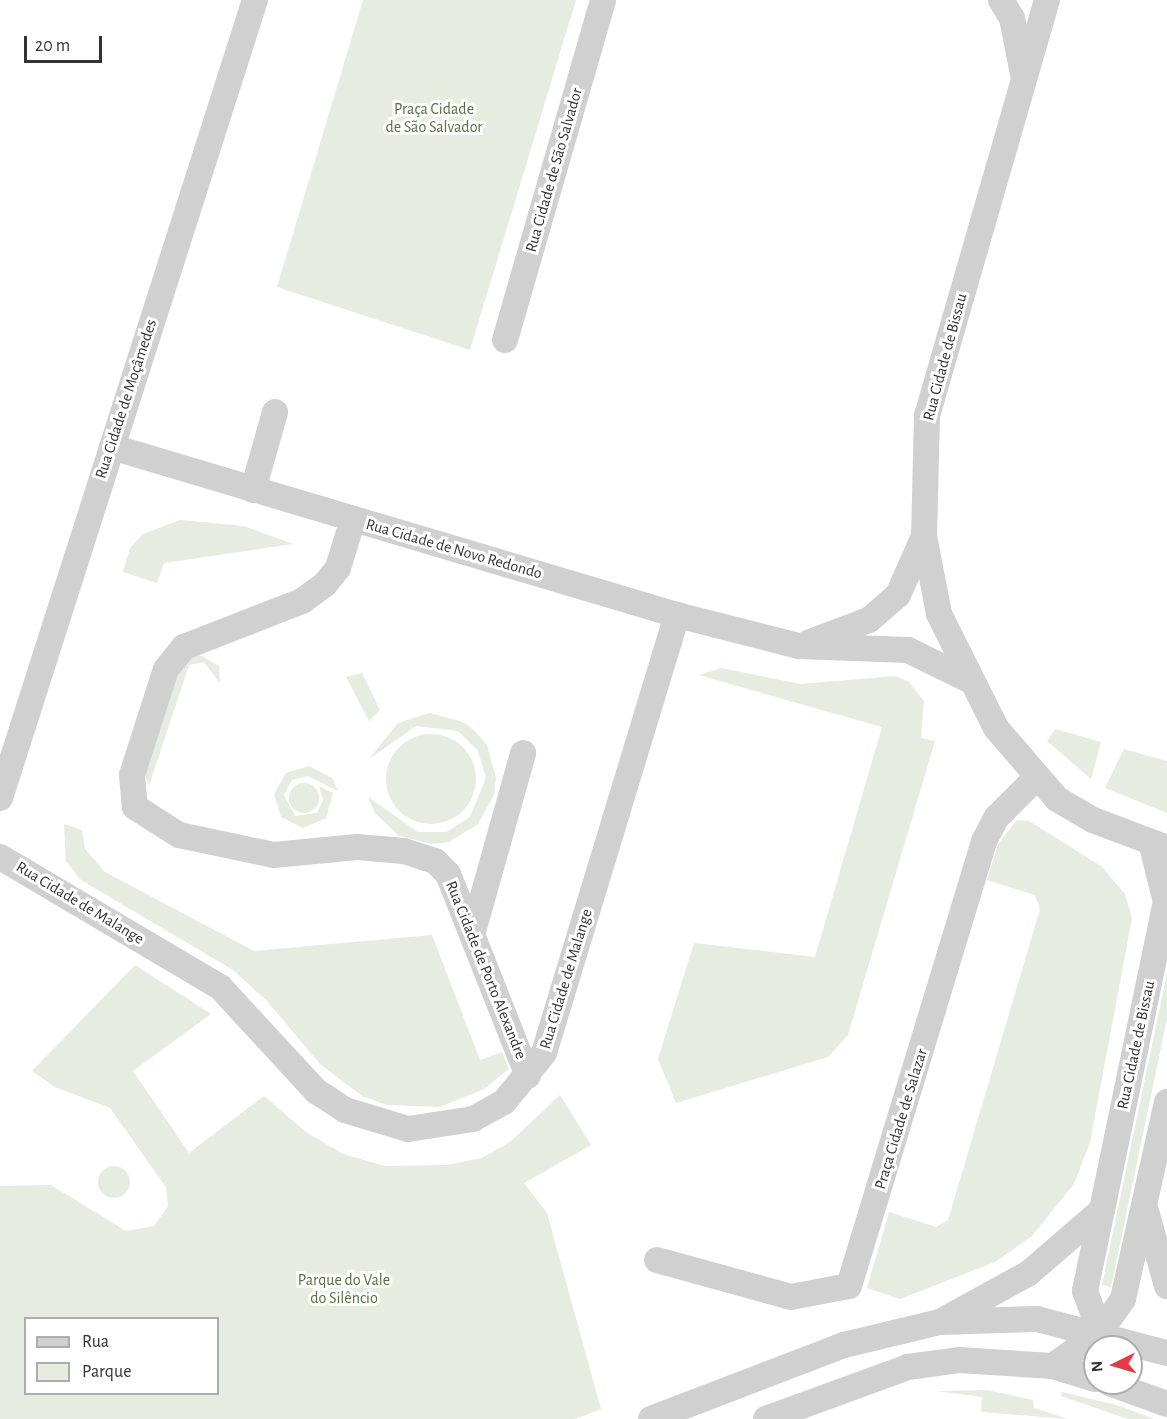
<!DOCTYPE html>
<meta charset="utf-8">
<style>
body{margin:0}
#map{position:relative;width:1167px;height:1419px;overflow:hidden;background:#fff;font-family:"Alegreya Sans",sans-serif}
div>[style]{position:absolute}
[style*='--x']{left:calc(var(--x)*1px);top:calc(var(--y)*1px);width:calc(var(--w)*1px);rotate:calc(var(--a)*1deg)}
.green>*{inset:0;background:#e6ecdf}
.round{border-radius:50%}
.minor>*{height:26px;margin:-13px;padding:0 13px;transform-origin:13px;border-radius:13px;background:#d0d0d0}
span{translate:-50% -50%;white-space:nowrap;text-align:center;line-height:1.15;-webkit-text-stroke:6px #fff;paint-order:stroke}
.park-label{font-size:16px;color:#56703f}
.street-label{font-size:16px;color:#333}
.legend{position:absolute;left:24px;top:1317px;width:195px;height:78px;box-sizing:border-box;background:#fff;border:2px solid #adadad;margin:0;padding:8px 10px;list-style:none;font-size:18px;color:#333}
.legend li{display:flex;align-items:center;gap:12px;height:30px}
.legend b{width:30px;border:2px solid #adadad}
.north{position:absolute;left:1083px;top:1335px;width:60px;height:60px;box-sizing:border-box;background:#fff;border:2px solid #adadad;border-radius:50%;rotate:265deg;font-size:16px;font-weight:700;line-height:24px;text-align:center;color:#333}
.north::after{content:'';display:block;margin:auto;width:21px;height:27px;background:#e63946;clip-path:polygon(50% 0,100% 100%,50% 72%,0 100%)}
.scale{position:absolute;left:24px;top:36px;width:78px;height:27px;box-sizing:border-box;border:3px solid #333;border-top:0;padding-left:8px;font-size:18px;line-height:21px;white-space:nowrap;color:#333;-webkit-text-stroke:4px #fff;paint-order:stroke}
</style>
<div id="map">
<div class="green">
<i style="clip-path:polygon(363px 0,576px 0,470px 350px,277px 287px)"></i>
<i style="clip-path:polygon(180px 520px,244px 526px,293px 544px,164px 563px,157px 583px,123px 572px,130px 548px,143px 534px)"></i>
<i style="clip-path:polygon(198px 654px,219px 666px,220px 683px,204px 662px,189px 665px,149px 786px,145px 775px,178px 668px)"></i>
<i style="clip-path:polygon(721px 668px,801px 684px,895px 676px,908px 681px,924px 701px,921px 738px,935px 741px,848px 1035px,828px 1057px,676px 1103px,658px 1059px,694px 943px,815px 957px,882px 727px,699px 675px)"></i>
<i style="clip-path:polygon(362px 673px,380px 710px,369px 721px,346px 677px)"></i>
<i style="clip-path:polygon(430px 713px,463px 722px,476px 732px,487px 745px,496px 778px,494px 795px,478px 824px,449px 842px,432px 844px,399px 836px,375px 813px,368px 797px,418px 832px,446px 832px,470px 817px,486px 778px,478px 751px,458px 731px,416px 726px,369px 759px,398px 723px)"></i>
<i style="clip-path:polygon(1055px 729px,1101px 742px,1091px 779px,1047px 741px)"></i>
<i class="round" style="left:386px;top:734px;width:90px;height:90px"></i>
<i style="clip-path:polygon(1124px 749px,1167px 761px,1167px 813px,1105px 788px)"></i>
<i style="clip-path:polygon(309px 766px,332px 778px,338px 791px,308px 776px,292px 780px,284px 795px,295px 816px,317px 813px,323px 800px,319px 786px,333px 793px,326px 818px,303px 828px,281px 817px,274px 794px,286px 773px)"></i>
<i class="round" style="left:289px;top:783px;width:30px;height:30px"></i>
<i style="clip-path:polygon(1017px 820px,1029px 821px,1101px 866px,1125px 894px,1132px 918px,1090px 1142px,1074px 1184px,1032px 1236px,995px 1262px,900px 1299px,867px 1288px,889px 1212px,936px 1227px,948px 1220px,1040px 909px,1035px 895px,987px 880px,998px 844px)"></i>
<i style="clip-path:polygon(64px 824px,82px 830px,85px 849px,105px 872px,254px 951px,432px 935px,480px 1060px,502px 1052px,509px 1069px,484px 1089px,440px 1107px,387px 1105px,362px 1096px,320px 1064px,267px 1001px,233px 970px,81px 880px,66px 861px)"></i>
<i style="clip-path:polygon(evenodd,135px 965px,211px 1014px,133px 1071px,189px 1153px,264px 1096px,306px 1132px,343px 1154px,385px 1166px,447px 1165px,482px 1158px,510px 1142px,560px 1095px,591px 1145px,524px 1183px,547px 1213px,601px 1409px,575px 1419px,0 1419px,0 1186px,51px 1185px,126px 1231px,154px 1226px,168px 1206px,166px 1187px,110px 1108px,55px 1087px,32px 1071px,135px 965px,26px 1318px,218px 1318px,218px 1394px,26px 1394px,26px 1318px)"></i>
<i style="clip-path:polygon(1167px 973px,1167px 1019px,1111px 1287px,1102px 1285px)"></i>
<i class="round" style="left:98px;top:1166px;width:32px;height:32px"></i>
<i style="clip-path:polygon(987px 1390px,1033px 1400px,1034px 1408px,1068px 1419px,981px 1412px,982px 1397px,937px 1391px)"></i>
<i style="clip-path:polygon(1062px 1392px,1120px 1406px,1154px 1419px,1128px 1419px,1061px 1396px)"></i>
</div>
<div class="minor">
<i style="--x:1001;--y:0;--w:21;--a:59"></i>
<i style="--x:1012;--y:18;--w:57;--a:78.9"></i>
<i style="--x:1047;--y:0;--w:432;--a:106.1"></i>
<i style="--x:927;--y:415;--w:121;--a:91.4"></i>
<i style="--x:924;--y:536;--w:79;--a:79.1"></i>
<i style="--x:939;--y:614;--w:127;--a:63.4"></i>
<i style="--x:996;--y:728;--w:94;--a:49.3"></i>
<i style="--x:1057;--y:799;--w:42;--a:30.3"></i>
<i style="--x:1093;--y:820;--w:79;--a:20.7"></i>
<i style="--x:505;--y:340;--w:354;--a:-73.9"></i>
<i style="--x:112;--y:447;--w:589;--a:16.56"></i>
<i style="--x:677;--y:615;--w:126;--a:14.3"></i>
<i style="--x:799;--y:646;--w:109;--a:2.1"></i>
<i style="--x:908;--y:650;--w:66;--a:26.2"></i>
<i style="--x:253;--y:490;--w:81;--a:-74.2"></i>
<i style="--x:353;--y:519;--w:51;--a:107"></i>
<i style="--x:338;--y:568;--w:22;--a:129"></i>
<i style="--x:324;--y:585;--w:27;--a:144"></i>
<i style="--x:302;--y:601;--w:127;--a:158.7"></i>
<i style="--x:184;--y:647;--w:28;--a:129"></i>
<i style="--x:166;--y:669;--w:111;--a:107.8"></i>
<i style="--x:132;--y:775;--w:32;--a:85"></i>
<i style="--x:135;--y:807;--w:52;--a:32.5"></i>
<i style="--x:179;--y:835;--w:97;--a:11.9"></i>
<i style="--x:274;--y:855;--w:83;--a:-5.5"></i>
<i style="--x:357;--y:847;--w:47;--a:4.9"></i>
<i style="--x:404;--y:851;--w:33;--a:18"></i>
<i style="--x:435;--y:861;--w:18;--a:45"></i>
<i style="--x:448;--y:874;--w:217;--a:68.4"></i>
<i style="--x:808;--y:643;--w:65;--a:-20.7"></i>
<i style="--x:869;--y:620;--w:38;--a:-41"></i>
<i style="--x:898;--y:595;--w:64;--a:-66.2"></i>
<i style="--x:0;--y:798;--w:838;--a:-72.28"></i>
<i style="--x:0;--y:857;--w:256;--a:30.6"></i>
<i style="--x:220;--y:987;--w:142;--a:47.3"></i>
<i style="--x:316;--y:1091;--w:35;--a:33"></i>
<i style="--x:345;--y:1110;--w:66;--a:16.8"></i>
<i style="--x:408;--y:1129;--w:66;--a:-8.7"></i>
<i style="--x:473;--y:1119;--w:35;--a:-29"></i>
<i style="--x:504;--y:1102;--w:63;--a:-50.8"></i>
<i style="--x:544;--y:1053;--w:458;--a:-73.1"></i>
<i style="--x:472;--y:935;--w:189;--a:-74.3"></i>
<i style="--x:1102;--y:1210;--w:83;--a:101.9"></i>
<i style="--x:1085;--y:1291;--w:54;--a:69.6"></i>
<i style="--x:1146;--y:1211;--w:78;--a:74.4"></i>
<i style="--x:657;--y:1260;--w:139;--a:15.4"></i>
<i style="--x:791;--y:1297;--w:59;--a:-10.7"></i>
<i style="--x:849;--y:1286;--w:465;--a:-73.1"></i>
<i style="--x:984;--y:841;--w:27;--a:-62"></i>
<i style="--x:997;--y:817;--w:57;--a:-45"></i>
<i style="--x:940;--y:1322;--w:102;--a:-28.8"></i>
<i style="--x:1029;--y:1273;--w:96;--a:-40.8"></i>
<i style="--x:1102;--y:1210;--w:315;--a:-78.3"></i>
<i style="--x:1166;--y:902;--w:58;--a:-104"></i>
<i style="--x:1053;--y:1366;--w:58;--a:-35.9"></i>
<i style="--x:1100;--y:1332;--w:40;--a:-55.1"></i>
<i style="--x:1123;--y:1299;--w:202;--a:-77.4"></i>
<i style="--x:1109;--y:1383;--w:62;--a:19.9"></i>
<i style="--x:651;--y:1419;--w:207;--a:-21"></i>
<i style="--x:844;--y:1345;--w:99;--a:-13.5"></i>
<i style="--x:940;--y:1322;--w:97;--a:-1.8"></i>
<i style="--x:1037;--y:1319;--w:134;--a:14.7"></i>
<i style="--x:766;--y:1419;--w:151;--a:-20.1"></i>
<i style="--x:908;--y:1367;--w:51;--a:-7.8"></i>
<i style="--x:959;--y:1360;--w:94;--a:3.7"></i>
<i style="--x:1053;--y:1366;--w:44;--a:17.2"></i>
</div>
<div class="park-label">
<span style="left:434px;top:118px">Praça Cidade<br>de São Salvador</span>
<span style="left:344px;top:1289px">Parque do Vale<br>do Silêncio</span>
</div>
<div class="street-label">
<span style="left:554px;top:170px;rotate:-74deg">Rua Cidade de São Salvador</span>
<span style="left:945px;top:357px;rotate:-75deg">Rua Cidade de Bissau</span>
<span style="left:126px;top:399px;rotate:-72deg">Rua Cidade de Moçâmedes</span>
<span style="left:454px;top:549px;rotate:16deg">Rua Cidade de Novo Redondo</span>
<span style="left:80px;top:903px;rotate:31deg">Rua Cidade de Malange</span>
<span style="left:486px;top:970px;rotate:68deg">Rua Cidade de Porto Alexandre</span>
<span style="left:566px;top:979px;rotate:-73deg">Rua Cidade de Malange</span>
<span style="left:1136px;top:1045px;rotate:-78deg">Rua Cidade de Bissau</span>
<span style="left:901px;top:1119px;rotate:-73deg">Praça Cidade de Salazar</span>
</div>
<ul class="legend">
<li><b style="height:8px;background:#d0d0d0"></b>Rua</li>
<li><b style="height:16px;background:#e6ecdf"></b>Parque</li>
</ul>
<div class="north">N</div>
<div class="scale">20 m</div>
</div>
